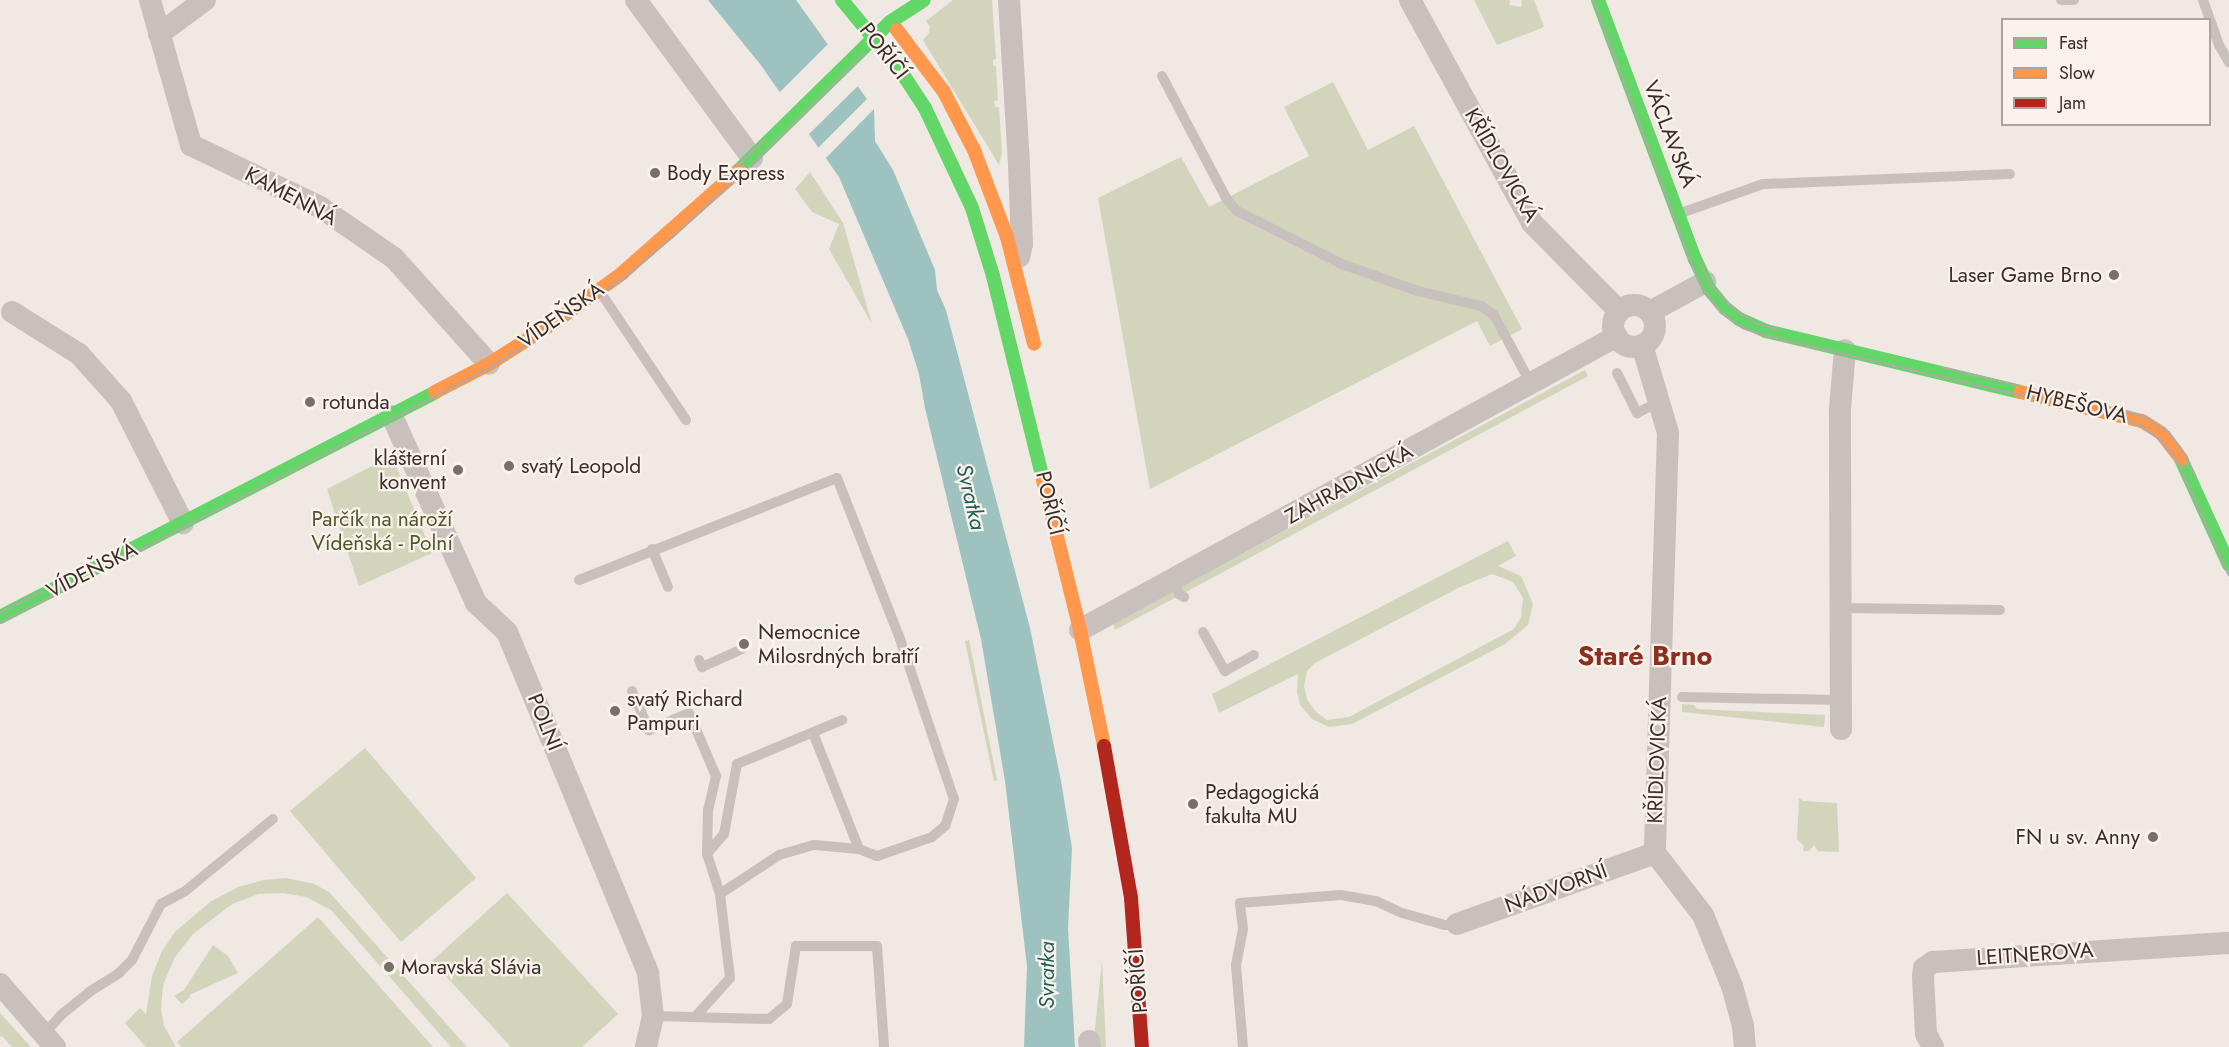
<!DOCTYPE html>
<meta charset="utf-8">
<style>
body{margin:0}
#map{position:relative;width:2229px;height:1047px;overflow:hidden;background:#efe8e3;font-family:Jost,sans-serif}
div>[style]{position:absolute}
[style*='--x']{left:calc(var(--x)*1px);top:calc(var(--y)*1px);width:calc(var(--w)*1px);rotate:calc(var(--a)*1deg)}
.green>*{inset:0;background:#d2d4bc}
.water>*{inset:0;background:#9ec2bf}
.pier>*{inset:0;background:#efe8e3}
.lane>*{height:10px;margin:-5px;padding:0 5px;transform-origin:5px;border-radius:5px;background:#c8c0bc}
.street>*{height:22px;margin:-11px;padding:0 11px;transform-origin:11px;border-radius:11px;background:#c8c0bc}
.street>.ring{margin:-11px;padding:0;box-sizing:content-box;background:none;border:22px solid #c8c0bc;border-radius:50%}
.fast>*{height:14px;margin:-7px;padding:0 7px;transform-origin:7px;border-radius:7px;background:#63d668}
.slow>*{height:14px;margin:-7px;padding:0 7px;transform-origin:7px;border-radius:7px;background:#ff974d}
.jam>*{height:14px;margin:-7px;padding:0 7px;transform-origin:7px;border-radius:7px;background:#b3261e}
.tram>*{height:1.5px;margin:-0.75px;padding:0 0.75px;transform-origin:0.75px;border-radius:0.75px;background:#b0a9a6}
.dots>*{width:16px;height:16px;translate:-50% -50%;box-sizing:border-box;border:3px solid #fbf2eb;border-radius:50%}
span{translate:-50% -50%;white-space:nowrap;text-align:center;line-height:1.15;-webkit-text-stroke:4.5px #fbf2eb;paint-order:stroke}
.street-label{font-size:21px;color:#3a2d29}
.poi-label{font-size:21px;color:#3a2d29}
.left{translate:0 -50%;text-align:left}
.right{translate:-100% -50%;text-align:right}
.park-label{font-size:21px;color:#4d592c}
.water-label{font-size:22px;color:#1d5d5b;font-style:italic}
.district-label{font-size:27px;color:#8c2f1f;font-weight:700}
.legend{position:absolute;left:2001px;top:18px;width:210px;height:108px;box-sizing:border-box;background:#fbf2eb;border:2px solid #aea39d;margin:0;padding:8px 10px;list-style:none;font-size:18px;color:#3a2d29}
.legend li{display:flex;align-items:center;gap:12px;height:30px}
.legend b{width:30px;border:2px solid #aea39d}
</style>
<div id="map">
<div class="green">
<i style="clip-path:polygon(953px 0,992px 0,996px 59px,993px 60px,993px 66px,996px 66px,998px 100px,994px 101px,995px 107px,999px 107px,1002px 153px,999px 165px,923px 40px,929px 33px,930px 27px,926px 21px)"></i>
<i style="clip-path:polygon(1474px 0,1510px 0,1509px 5px,1521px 7px,1522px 0,1534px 0,1544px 27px,1497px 45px)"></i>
<i style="clip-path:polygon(1333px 82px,1368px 150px,1414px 126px,1522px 329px,1490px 346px,1477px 321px,1150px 489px,1098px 198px,1181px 157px,1209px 207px,1309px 156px,1284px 107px)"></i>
<i style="clip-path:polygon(810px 172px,843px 223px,872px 324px,829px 249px,839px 224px,812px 212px,795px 189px)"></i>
<i style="clip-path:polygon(1585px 370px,1588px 376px,1115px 630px,1113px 623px)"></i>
<i style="clip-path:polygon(392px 456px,432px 553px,359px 586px,327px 489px)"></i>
<i style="clip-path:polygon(evenodd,1508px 541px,1516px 556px,1498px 566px,1521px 576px,1533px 604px,1528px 625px,1505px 644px,1352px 724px,1329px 727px,1312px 719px,1300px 705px,1297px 692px,1298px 674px,1219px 713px,1212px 694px,1508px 541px,1492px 574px,1513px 582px,1523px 598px,1521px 617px,1514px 629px,1349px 717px,1327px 720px,1316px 712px,1307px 699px,1304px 686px,1307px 671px,1315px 663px,1460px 587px,1492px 574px)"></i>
<i style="clip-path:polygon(969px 640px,997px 780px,994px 781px,965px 641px)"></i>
<i style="clip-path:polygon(1682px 704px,1694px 705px,1697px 709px,1825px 715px,1824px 727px,1682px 712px)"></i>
<i style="clip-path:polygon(365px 748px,476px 878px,401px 942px,290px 811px)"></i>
<i style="clip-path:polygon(1799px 798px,1803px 801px,1837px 803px,1839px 852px,1818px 851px,1814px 845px,1809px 851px,1803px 851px,1804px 846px,1797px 839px)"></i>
<i style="clip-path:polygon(286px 878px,314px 884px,329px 892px,467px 1047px,451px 1047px,331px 910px,306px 897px,283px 893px,259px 894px,232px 904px,193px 934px,175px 957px,163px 985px,161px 1009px,164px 1026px,176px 1047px,146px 1047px,125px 1023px,140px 1008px,146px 1014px,152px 976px,162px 951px,175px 932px,210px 902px,238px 887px,264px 880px)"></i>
<i style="clip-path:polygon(507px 893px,618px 1014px,582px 1047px,511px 1047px,432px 961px)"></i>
<i style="clip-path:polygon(318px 917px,433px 1047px,181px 1047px,177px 1042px)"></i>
<i style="clip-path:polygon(213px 945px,228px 956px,238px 973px,189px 995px,190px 997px,182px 1004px,174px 996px,184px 990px)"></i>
<i style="clip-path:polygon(1102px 961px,1106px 1047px,1095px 1047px,1094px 1039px)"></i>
<i style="clip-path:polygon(0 1013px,31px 1047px,12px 1047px,2px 1036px,0 1037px)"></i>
</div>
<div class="water">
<i style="clip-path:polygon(708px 0,796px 0,874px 109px,875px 141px,893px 170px,935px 270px,937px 290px,946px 310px,1030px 628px,1061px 781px,1072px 848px,1068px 928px,1075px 1047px,1024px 1047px,1027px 966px,1005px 781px,981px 639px,925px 408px,919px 374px,908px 339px,839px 177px,760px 64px)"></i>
</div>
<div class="pier">
<i style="clip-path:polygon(830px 42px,860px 84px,807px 136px,777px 95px)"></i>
<i style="clip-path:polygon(869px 97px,876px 107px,824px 160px,817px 149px)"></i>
</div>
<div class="lane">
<i style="--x:2061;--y:0;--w:13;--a:0"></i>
<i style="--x:2203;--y:0;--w:48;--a:70.4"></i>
<i style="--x:2219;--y:45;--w:20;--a:60"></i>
<i style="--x:1162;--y:76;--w:138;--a:62.3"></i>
<i style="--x:1226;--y:198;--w:17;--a:50"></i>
<i style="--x:1237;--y:211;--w:118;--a:26.8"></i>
<i style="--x:1342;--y:264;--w:81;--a:19.6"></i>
<i style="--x:1418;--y:291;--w:65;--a:13.4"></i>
<i style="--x:1481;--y:306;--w:16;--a:35"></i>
<i style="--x:1494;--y:315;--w:78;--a:61.8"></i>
<i style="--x:1681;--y:213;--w:87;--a:-19.5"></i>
<i style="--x:1763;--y:184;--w:247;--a:-2.3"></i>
<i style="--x:601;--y:293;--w:153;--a:56.2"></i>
<i style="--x:1617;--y:373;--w:45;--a:63.4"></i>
<i style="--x:1637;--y:413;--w:25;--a:-27"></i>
<i style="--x:652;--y:549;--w:41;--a:67.2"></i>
<i style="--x:1174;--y:579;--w:16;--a:72"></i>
<i style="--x:1179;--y:594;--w:6;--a:31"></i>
<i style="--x:579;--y:580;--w:277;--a:-21.6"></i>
<i style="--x:837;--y:478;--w:173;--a:68.6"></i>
<i style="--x:900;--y:639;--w:169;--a:71.4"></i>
<i style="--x:954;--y:799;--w:28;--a:108"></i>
<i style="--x:945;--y:826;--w:17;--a:140"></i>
<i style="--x:932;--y:837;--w:58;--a:160.9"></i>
<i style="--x:877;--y:856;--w:19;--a:-159"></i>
<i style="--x:1842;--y:608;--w:158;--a:0.7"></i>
<i style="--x:1203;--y:632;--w:45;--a:60.6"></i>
<i style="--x:1225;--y:671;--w:33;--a:-29"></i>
<i style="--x:699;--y:660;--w:8;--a:67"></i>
<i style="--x:702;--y:667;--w:44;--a:-24.2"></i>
<i style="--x:632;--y:691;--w:43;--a:66.4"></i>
<i style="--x:649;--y:730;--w:43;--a:-23"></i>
<i style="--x:689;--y:713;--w:69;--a:66.8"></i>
<i style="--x:716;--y:776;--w:35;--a:103"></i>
<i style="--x:708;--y:810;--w:44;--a:91.3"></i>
<i style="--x:1682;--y:697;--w:159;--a:1.1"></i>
<i style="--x:720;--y:894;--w:71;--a:-33.5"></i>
<i style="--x:779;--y:855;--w:37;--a:-16"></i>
<i style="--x:815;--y:845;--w:44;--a:5.2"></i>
<i style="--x:859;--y:849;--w:125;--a:-111.6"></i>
<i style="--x:653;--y:1016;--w:116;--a:1.5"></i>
<i style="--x:769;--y:1019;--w:23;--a:-40"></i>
<i style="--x:787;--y:1004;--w:59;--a:-81.2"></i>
<i style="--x:796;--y:946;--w:81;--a:0"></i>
<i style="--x:877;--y:946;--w:101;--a:86"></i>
<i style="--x:695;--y:1017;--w:52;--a:-48.1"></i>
<i style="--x:730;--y:978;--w:85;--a:-96.8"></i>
<i style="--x:720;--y:894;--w:42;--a:-108"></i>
<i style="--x:707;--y:854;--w:26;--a:-50"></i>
<i style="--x:724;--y:834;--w:71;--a:-79.5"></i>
<i style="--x:737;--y:764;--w:114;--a:-22.7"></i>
<i style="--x:44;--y:1034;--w:25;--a:-48"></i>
<i style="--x:61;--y:1015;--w:36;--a:-39"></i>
<i style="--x:89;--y:992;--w:36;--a:-32"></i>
<i style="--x:119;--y:973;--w:18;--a:-45"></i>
<i style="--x:132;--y:960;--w:63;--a:-62.6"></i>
<i style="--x:161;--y:904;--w:26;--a:-28"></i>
<i style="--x:184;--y:892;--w:115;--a:-39.4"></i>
<i style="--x:1243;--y:1047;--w:82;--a:-94.9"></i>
<i style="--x:1236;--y:965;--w:37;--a:-79"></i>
<i style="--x:1243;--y:929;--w:26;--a:-97"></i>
<i style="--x:1240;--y:903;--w:101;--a:-4.5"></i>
<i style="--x:1341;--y:895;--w:36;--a:10"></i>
<i style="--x:1376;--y:901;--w:29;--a:25"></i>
<i style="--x:1402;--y:913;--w:45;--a:15.6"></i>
<i style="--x:1445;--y:925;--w:12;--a:-5"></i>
</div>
<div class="street">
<i style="--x:150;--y:0;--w:151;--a:74.2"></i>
<i style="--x:191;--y:145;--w:143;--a:25.7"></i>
<i style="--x:320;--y:207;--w:90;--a:34.6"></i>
<i style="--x:394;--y:258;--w:142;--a:48.1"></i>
<i style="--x:636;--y:0;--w:196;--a:53.7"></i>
<i style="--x:1009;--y:0;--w:165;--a:86.5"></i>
<i style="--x:1019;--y:165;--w:79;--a:87.8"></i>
<i style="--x:1022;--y:244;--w:13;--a:103"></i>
<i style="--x:1410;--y:0;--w:254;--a:61.3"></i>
<i style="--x:1532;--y:223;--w:124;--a:45.3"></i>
<i style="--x:159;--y:34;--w:57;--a:-36.5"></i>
<i class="ring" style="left:1613px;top:305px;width:20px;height:20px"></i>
<i style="--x:12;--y:312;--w:79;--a:32.1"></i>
<i style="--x:79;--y:354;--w:63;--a:48.2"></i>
<i style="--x:121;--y:401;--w:137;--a:63.1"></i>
<i style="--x:1650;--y:312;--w:63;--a:-28.6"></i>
<i style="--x:1642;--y:345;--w:92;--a:73.5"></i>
<i style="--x:1668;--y:433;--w:420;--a:91.8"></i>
<i style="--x:1655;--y:853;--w:78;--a:52.3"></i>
<i style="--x:1703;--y:915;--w:77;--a:67.8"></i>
<i style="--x:1732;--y:986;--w:41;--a:74.6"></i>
<i style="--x:1743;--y:1026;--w:21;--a:85"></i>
<i style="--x:392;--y:416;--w:205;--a:65.8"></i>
<i style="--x:476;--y:603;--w:42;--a:43.1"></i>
<i style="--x:507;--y:632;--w:369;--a:67.5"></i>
<i style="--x:648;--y:973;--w:43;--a:83.4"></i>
<i style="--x:653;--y:1016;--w:32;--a:103"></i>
<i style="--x:1080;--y:630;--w:612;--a:-28.7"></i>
<i style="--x:1841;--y:729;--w:320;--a:-90.2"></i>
<i style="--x:1840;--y:409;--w:59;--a:-85.2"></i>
<i style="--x:1457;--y:924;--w:210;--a:-19.7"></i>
<i style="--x:0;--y:984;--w:84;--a:48.9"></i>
<i style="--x:1089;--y:1041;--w:6;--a:81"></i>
<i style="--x:1933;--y:1047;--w:15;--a:-118"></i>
<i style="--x:1926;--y:1034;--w:57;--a:-93"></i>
<i style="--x:1923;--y:977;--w:9;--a:-84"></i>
<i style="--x:1924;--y:968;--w:11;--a:-34"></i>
<i style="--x:1933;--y:962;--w:297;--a:-3.7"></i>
</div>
<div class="fast">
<i style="--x:842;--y:0;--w:94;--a:50.6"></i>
<i style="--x:902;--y:73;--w:42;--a:56.7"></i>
<i style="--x:925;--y:108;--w:110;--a:64.8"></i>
<i style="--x:972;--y:208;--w:71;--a:72.8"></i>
<i style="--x:993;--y:276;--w:210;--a:76.2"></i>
<i style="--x:1598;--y:0;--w:277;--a:69.5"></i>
<i style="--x:1695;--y:259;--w:33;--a:65"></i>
<i style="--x:1709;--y:289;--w:25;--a:50"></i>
<i style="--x:1725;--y:308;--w:18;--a:38"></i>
<i style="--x:1739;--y:319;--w:30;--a:24"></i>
<i style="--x:1766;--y:331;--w:261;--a:13.5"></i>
<i style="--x:739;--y:170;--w:211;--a:-44.4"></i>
<i style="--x:890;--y:22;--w:40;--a:-32.9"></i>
<i style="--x:2181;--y:459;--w:116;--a:65.6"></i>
<i style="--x:0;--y:617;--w:490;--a:-27.3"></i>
</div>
<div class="slow">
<i style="--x:897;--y:30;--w:78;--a:52.8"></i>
<i style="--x:944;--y:92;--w:65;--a:62.7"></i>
<i style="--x:974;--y:150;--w:93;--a:69.2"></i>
<i style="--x:1007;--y:237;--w:110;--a:75.8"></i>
<i style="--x:435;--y:392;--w:61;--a:-27.4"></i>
<i style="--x:489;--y:364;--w:78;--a:-32.5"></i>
<i style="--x:555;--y:322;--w:82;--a:-36"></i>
<i style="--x:621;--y:274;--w:157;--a:-41.4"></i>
<i style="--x:2020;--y:392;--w:125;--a:13.4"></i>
<i style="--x:2142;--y:421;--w:22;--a:32"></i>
<i style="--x:2161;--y:433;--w:33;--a:52"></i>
<i style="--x:1043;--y:480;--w:154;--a:76.1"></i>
<i style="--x:1080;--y:630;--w:118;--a:78.3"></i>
</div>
<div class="jam">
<i style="--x:1104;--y:746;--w:154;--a:79.9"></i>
<i style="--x:1131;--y:898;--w:149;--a:85.8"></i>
</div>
<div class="tram">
<i style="--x:1594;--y:0;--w:284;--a:69.6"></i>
<i style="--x:1693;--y:266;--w:29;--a:65"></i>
<i style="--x:1705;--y:292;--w:27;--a:51"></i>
<i style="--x:1722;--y:313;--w:26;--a:36"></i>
<i style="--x:1743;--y:328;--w:24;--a:19"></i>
<i style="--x:1766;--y:336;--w:362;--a:13.1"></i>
<i style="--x:2119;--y:418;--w:24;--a:19"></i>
<i style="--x:2142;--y:426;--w:26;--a:37"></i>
<i style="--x:2163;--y:442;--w:24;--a:52"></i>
<i style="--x:2178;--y:461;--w:125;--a:65.9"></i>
<i style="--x:731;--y:172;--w:45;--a:-43.2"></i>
<i style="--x:1701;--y:264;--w:25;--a:63"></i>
<i style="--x:1712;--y:286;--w:32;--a:46"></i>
<i style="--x:1734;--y:309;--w:26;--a:32"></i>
<i style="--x:1756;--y:323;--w:23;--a:18"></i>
<i style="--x:1944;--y:368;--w:75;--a:13.1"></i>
<i style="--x:2123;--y:410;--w:23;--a:18"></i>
<i style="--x:2145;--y:417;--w:28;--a:32"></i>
<i style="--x:2169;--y:432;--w:21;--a:53"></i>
<i style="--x:2182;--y:449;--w:31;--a:63"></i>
<i style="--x:0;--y:613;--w:48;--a:-27.1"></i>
<i style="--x:0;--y:623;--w:552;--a:-27.49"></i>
<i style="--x:490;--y:368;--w:80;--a:-32.7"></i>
<i style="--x:557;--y:325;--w:82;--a:-35"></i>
<i style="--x:624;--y:278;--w:64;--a:-39.9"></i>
<i style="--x:673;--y:237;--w:113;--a:-42.5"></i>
<i style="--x:756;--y:161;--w:153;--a:-44.7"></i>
</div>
<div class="dots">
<i style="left:655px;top:173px;background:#796e6a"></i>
<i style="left:2114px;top:275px;background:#796e6a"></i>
<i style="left:310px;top:402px;background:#796e6a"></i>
<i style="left:509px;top:466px;background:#796e6a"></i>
<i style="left:458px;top:470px;background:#796e6a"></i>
<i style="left:744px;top:644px;background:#796e6a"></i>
<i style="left:615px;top:711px;background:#796e6a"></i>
<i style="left:1193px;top:804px;background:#796e6a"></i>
<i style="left:2153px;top:837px;background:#796e6a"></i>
<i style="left:389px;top:967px;background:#796e6a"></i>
</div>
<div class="street-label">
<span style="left:884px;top:51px;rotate:52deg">POŘÍČÍ</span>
<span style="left:1670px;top:134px;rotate:69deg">VÁCLAVSKÁ</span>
<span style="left:1502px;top:165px;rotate:60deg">KŘÍDLOVICKÁ</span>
<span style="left:291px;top:196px;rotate:28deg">KAMENNÁ</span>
<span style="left:561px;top:315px;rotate:-35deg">VÍDEŇSKÁ</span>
<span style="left:2077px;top:404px;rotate:14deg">HYBEŠOVA</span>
<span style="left:1349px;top:484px;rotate:-29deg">ZAHRADNICKÁ</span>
<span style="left:1050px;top:503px;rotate:77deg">POŘÍČÍ</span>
<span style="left:92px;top:570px;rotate:-27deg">VÍDEŇSKÁ</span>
<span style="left:545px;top:722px;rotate:68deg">POLNÍ</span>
<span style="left:1657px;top:760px;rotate:-88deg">KŘÍDLOVICKÁ</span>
<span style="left:1556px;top:888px;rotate:-20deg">NÁDVORNÍ</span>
<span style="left:2035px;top:954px;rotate:-4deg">LEITNEROVA</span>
<span style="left:1138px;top:981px;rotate:-94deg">POŘÍČÍ</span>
</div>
<div class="poi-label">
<span class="left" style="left:667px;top:173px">Body Express</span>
<span class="right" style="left:2102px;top:275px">Laser Game Brno</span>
<span class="left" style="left:322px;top:402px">rotunda</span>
<span class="right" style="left:446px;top:470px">klášterní<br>konvent</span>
<span class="left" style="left:521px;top:466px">svatý Leopold</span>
<span class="left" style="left:758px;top:644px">Nemocnice<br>Milosrdných bratří</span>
<span class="left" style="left:627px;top:711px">svatý Richard<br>Pampuri</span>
<span class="left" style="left:1205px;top:804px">Pedagogická<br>fakulta MU</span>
<span class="right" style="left:2140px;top:837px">FN u sv. Anny</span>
<span class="left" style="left:401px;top:967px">Moravská Slávia</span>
</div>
<div class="park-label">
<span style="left:382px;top:531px">Parčík na nároží<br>Vídeňská - Polní</span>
</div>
<div class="water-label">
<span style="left:971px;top:497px;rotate:77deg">Svratka</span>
<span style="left:1047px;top:975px;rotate:-90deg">Svratka</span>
</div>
<div class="district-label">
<span style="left:1645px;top:656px">Staré Brno</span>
</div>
<ul class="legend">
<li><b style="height:8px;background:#63d668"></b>Fast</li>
<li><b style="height:8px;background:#ff974d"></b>Slow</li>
<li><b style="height:8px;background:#b3261e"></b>Jam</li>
</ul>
</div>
